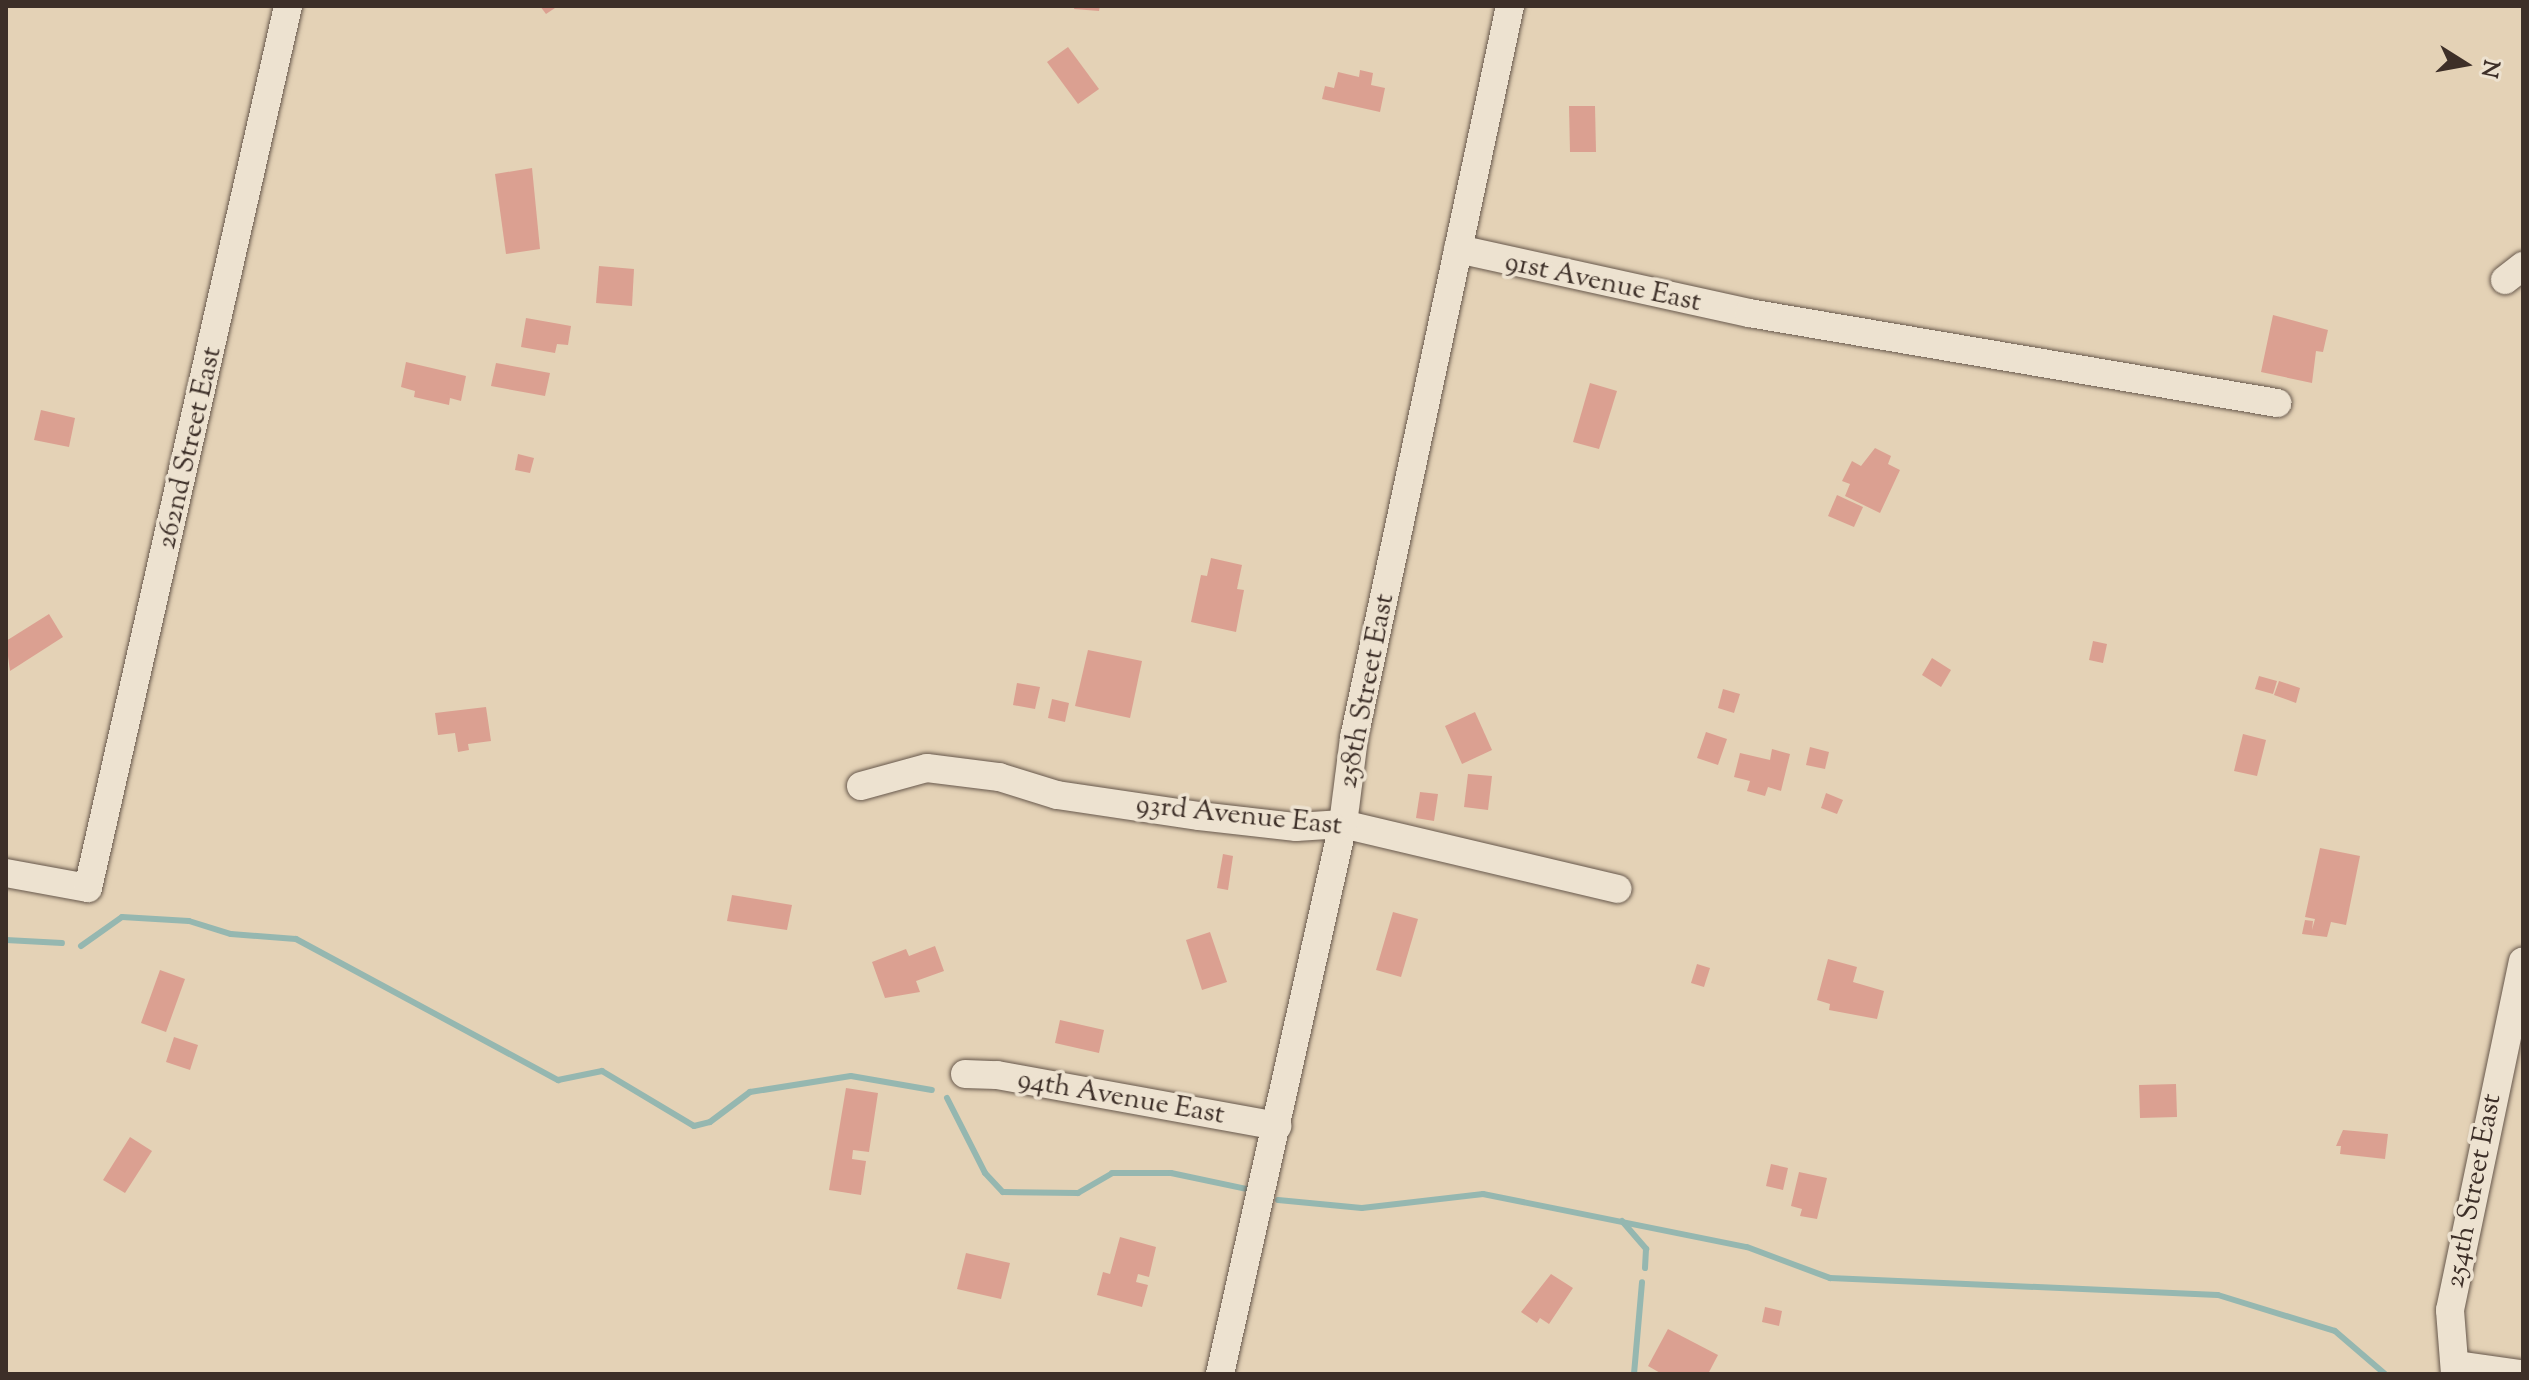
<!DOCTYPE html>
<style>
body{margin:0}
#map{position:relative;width:2529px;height:1380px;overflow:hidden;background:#e4d2b6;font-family:"Sorts Mill Goudy",serif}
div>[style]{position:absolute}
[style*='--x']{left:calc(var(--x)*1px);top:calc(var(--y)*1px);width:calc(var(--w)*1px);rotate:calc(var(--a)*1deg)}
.stream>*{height:6px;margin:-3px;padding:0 3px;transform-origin:3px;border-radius:3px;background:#95b7b0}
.building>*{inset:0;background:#dba091}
.roads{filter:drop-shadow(0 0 2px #67584c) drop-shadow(0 0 2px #67584c)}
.minor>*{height:28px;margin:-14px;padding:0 14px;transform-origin:14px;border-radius:14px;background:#ede2d0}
span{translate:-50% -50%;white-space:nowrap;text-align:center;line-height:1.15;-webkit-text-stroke:7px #ede2d0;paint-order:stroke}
.street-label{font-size:28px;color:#3d2f28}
.frame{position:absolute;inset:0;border:8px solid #3d2f28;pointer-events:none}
.north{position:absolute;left:2425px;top:24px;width:80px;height:80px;-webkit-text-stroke:6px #ede2d0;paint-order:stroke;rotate:101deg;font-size:22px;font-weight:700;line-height:32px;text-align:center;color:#3d2f28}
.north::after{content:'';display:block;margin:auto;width:28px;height:36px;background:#3d2f28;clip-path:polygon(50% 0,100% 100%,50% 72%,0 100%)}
</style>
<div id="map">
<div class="stream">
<i style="--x:6;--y:940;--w:56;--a:3.1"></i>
<i style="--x:81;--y:946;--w:50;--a:-35.3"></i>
<i style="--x:122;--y:917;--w:67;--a:3.4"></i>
<i style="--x:189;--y:921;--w:44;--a:17.2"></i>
<i style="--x:231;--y:934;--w:65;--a:4.4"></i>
<i style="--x:296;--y:939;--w:298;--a:28.3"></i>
<i style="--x:558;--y:1080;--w:45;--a:-11.6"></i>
<i style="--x:602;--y:1071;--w:107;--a:30.9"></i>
<i style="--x:694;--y:1126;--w:16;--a:-14"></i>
<i style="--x:710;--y:1122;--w:50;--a:-36.9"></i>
<i style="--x:750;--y:1092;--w:102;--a:-9"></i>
<i style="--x:851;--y:1076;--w:82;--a:9.8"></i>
<i style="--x:947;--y:1098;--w:84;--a:63.1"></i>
<i style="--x:985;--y:1173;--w:26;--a:47"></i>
<i style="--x:1003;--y:1192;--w:75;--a:0.8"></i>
<i style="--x:1078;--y:1193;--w:39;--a:-30"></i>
<i style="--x:1112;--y:1173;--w:59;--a:0"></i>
<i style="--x:1171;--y:1173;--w:78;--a:11.9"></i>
<i style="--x:1278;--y:1200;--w:84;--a:5.4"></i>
<i style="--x:1362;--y:1208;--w:122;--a:-6.6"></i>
<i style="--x:1483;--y:1194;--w:269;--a:11.4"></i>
<i style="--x:1747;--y:1247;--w:89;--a:20.5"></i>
<i style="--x:1830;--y:1278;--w:388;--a:2.5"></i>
<i style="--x:2218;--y:1295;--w:122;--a:17.1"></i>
<i style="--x:2335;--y:1331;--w:66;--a:40.7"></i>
<i style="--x:1622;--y:1221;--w:37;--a:49"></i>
<i style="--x:1646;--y:1249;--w:19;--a:93"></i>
<i style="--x:1634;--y:1374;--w:92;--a:-85"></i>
</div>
<div class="building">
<i style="clip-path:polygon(540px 6px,558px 6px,546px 14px)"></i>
<i style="clip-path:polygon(1075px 6px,1100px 6px,1099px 11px,1074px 9px)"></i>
<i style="clip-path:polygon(1068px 47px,1099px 89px,1078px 104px,1047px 62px)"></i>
<i style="clip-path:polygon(1360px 70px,1373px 73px,1371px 85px,1385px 88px,1380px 112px,1322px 99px,1325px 86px,1334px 88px,1338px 72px,1359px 77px)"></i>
<i style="clip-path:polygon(1569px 106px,1595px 106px,1596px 152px,1570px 152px)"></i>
<i style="clip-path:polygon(532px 168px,540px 249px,506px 254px,495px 174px)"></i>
<i style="clip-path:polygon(599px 266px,634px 269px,632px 306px,596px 303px)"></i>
<i style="clip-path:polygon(2273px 315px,2328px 330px,2323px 352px,2316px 351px,2312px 383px,2261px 372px)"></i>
<i style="clip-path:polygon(526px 318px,571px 326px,568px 345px,557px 344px,555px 353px,521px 347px)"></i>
<i style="clip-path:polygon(406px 362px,466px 376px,461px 401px,450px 398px,449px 405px,414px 397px,415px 391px,401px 387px)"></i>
<i style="clip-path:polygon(496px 363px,550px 373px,545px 396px,491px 386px)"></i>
<i style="clip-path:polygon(1590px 383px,1617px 391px,1599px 449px,1573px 442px)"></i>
<i style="clip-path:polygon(41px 410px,75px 418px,69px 447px,34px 440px)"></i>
<i style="clip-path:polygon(1875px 448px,1891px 456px,1888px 464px,1900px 470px,1880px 513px,1845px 496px,1850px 484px,1842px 481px,1852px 461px,1861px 466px)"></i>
<i style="clip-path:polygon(518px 454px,534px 458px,530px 473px,515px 470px)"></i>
<i style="clip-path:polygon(1837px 495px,1863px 507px,1854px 527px,1828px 516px)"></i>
<i style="clip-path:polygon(1211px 558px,1242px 565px,1237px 589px,1244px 590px,1236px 632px,1191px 622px,1201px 575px,1207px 576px)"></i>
<i style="clip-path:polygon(49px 614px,63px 637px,10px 671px,6px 641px)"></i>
<i style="clip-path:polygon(2093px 641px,2107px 644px,2103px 663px,2089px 660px)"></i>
<i style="clip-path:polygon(1088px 650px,1142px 661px,1130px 718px,1075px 706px)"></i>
<i style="clip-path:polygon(1932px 658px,1951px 670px,1941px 687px,1922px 675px)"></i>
<i style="clip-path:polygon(2259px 676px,2277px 681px,2273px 694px,2255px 689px)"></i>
<i style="clip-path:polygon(2279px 681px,2300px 688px,2296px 703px,2274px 695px)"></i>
<i style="clip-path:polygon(1017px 683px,1040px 687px,1035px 709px,1013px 705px)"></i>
<i style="clip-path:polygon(1723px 689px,1740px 694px,1734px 713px,1718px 708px)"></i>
<i style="clip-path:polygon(1052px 699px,1069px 703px,1065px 722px,1048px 718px)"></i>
<i style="clip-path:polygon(486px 707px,491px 741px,468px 744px,469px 750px,458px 752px,455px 733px,438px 735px,435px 713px)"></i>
<i style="clip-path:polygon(1475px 712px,1492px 750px,1462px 764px,1445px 726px)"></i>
<i style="clip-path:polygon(1706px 732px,1727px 739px,1718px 765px,1697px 758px)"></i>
<i style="clip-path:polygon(2243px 734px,2266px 740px,2257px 776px,2234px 771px)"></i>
<i style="clip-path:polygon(1810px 747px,1829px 752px,1825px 769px,1806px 765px)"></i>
<i style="clip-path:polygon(1772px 749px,1790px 754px,1781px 791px,1768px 787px,1765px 796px,1747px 791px,1750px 781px,1734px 777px,1740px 753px,1770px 760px)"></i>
<i style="clip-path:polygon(1468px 774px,1492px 776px,1488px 810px,1464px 807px)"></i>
<i style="clip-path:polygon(1420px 792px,1438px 794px,1434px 821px,1416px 818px)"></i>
<i style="clip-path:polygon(1826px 793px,1843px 800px,1837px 814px,1821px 808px)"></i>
<i style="clip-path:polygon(2320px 848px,2360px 856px,2346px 925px,2331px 922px,2327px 937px,2302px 934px,2305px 920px,2313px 921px,2312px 930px,2315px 919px,2305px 917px)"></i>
<i style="clip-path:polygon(1223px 854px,1233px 856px,1228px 890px,1217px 888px)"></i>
<i style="clip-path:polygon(732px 895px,792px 905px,787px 930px,727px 921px)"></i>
<i style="clip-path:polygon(1393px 912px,1418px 919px,1401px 977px,1376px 970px)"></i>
<i style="clip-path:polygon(1210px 932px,1227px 982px,1202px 990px,1186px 940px)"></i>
<i style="clip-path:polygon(935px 946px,944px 971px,916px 981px,920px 992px,885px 998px,872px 962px,906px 949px,909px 956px)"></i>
<i style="clip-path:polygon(1828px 959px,1857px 967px,1853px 982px,1884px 991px,1877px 1019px,1829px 1010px,1830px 1004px,1817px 1000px)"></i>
<i style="clip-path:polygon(1697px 964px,1710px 968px,1704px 987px,1691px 983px)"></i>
<i style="clip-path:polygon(160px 970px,185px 979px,166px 1032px,141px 1023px)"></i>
<i style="clip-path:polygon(1060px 1020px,1104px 1030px,1099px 1053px,1055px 1043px)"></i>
<i style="clip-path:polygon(174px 1037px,198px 1045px,190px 1070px,166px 1062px)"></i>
<i style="clip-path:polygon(2176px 1084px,2177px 1117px,2140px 1118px,2139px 1085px)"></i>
<i style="clip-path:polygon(846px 1088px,878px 1093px,869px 1152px,853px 1150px,852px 1159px,866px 1161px,861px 1195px,829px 1190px)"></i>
<i style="clip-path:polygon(2343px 1130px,2388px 1134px,2385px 1159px,2340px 1154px,2341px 1146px,2336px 1146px)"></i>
<i style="clip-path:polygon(130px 1137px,152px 1151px,125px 1193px,103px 1180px)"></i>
<i style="clip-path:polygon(1771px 1164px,1788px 1168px,1783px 1190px,1766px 1186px)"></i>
<i style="clip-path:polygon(1799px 1172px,1827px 1178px,1817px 1219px,1800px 1216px,1802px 1209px,1791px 1206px)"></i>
<i style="clip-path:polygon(1120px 1237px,1156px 1247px,1149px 1277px,1138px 1274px,1136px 1282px,1148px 1285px,1142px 1307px,1097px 1295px,1103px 1272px,1110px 1274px)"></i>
<i style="clip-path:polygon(966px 1253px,1010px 1263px,1001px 1299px,957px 1289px)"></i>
<i style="clip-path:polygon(1551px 1274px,1573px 1288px,1549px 1324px,1540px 1318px,1537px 1323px,1521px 1312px)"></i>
<i style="clip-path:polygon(1765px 1307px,1782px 1311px,1779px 1326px,1762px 1322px)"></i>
<i style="clip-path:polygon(1668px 1329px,1718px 1355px,1708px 1374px,1662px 1374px,1648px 1366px)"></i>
</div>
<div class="roads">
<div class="minor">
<i style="--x:1458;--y:249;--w:298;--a:12.4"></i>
<i style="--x:1749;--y:313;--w:536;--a:9.67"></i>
<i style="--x:2505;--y:280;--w:23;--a:-38"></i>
<i style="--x:861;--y:786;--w:68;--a:-15.3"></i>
<i style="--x:927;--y:768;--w:73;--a:7.1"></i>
<i style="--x:999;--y:777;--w:61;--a:17.2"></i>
<i style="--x:1057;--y:795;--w:144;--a:8.4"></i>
<i style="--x:1199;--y:816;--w:98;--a:6.5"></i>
<i style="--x:1296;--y:827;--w:47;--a:-3.7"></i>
<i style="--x:1343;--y:824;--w:282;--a:13.3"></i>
<i style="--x:6;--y:873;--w:83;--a:10.4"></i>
<i style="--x:88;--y:888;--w:904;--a:-77.22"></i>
<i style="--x:965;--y:1074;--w:32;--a:2"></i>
<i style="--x:997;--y:1075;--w:285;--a:10.3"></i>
<i style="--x:2457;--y:1365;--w:64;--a:8.1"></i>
<i style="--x:1220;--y:1374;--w:564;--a:-77.39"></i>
<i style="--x:1343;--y:824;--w:87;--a:-82.7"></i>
<i style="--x:1354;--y:738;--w:748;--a:-77.97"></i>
<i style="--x:2455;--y:1374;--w:64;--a:-94.5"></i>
<i style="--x:2450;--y:1310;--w:356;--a:-78.2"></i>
</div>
</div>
<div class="street-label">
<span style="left:1603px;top:283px;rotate:12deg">91st Avenue East</span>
<span style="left:190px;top:448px;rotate:-77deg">262nd Street East</span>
<span style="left:1367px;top:691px;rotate:-79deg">258th Street East</span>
<span style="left:1239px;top:816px;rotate:6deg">93rd Avenue East</span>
<span style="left:1121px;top:1098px;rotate:10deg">94th Avenue East</span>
<span style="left:2474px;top:1191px;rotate:-79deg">254th Street East</span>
</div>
<div class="frame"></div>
<div class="north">N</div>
</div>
